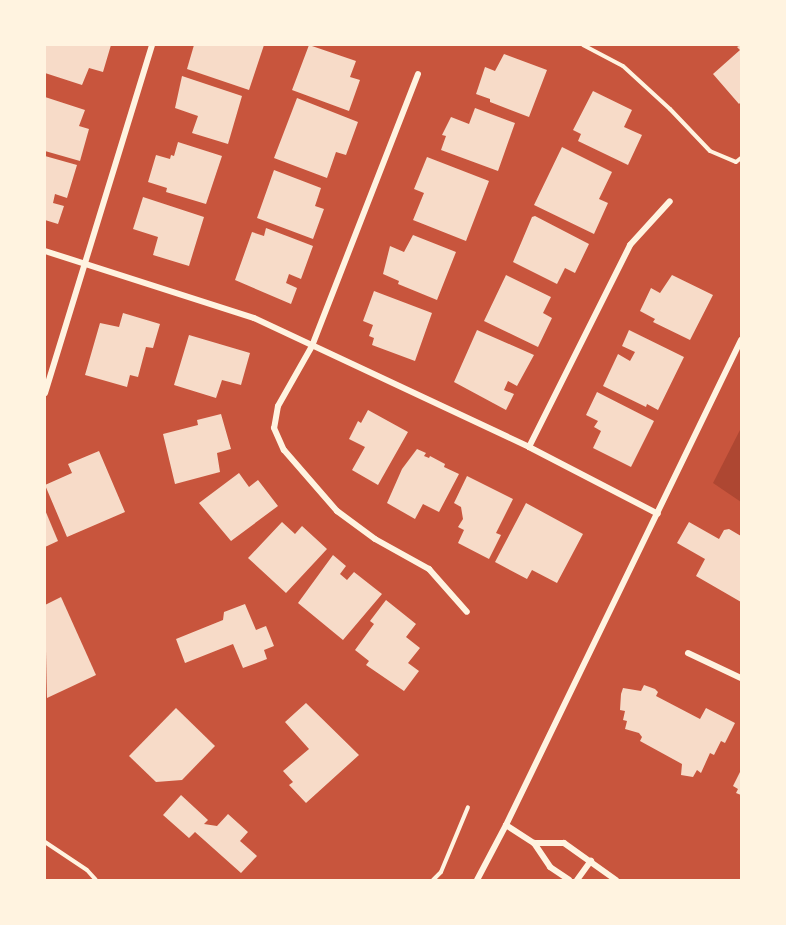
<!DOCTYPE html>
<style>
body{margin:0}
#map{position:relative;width:786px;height:925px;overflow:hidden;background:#c8553d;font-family:"Noto Sans",sans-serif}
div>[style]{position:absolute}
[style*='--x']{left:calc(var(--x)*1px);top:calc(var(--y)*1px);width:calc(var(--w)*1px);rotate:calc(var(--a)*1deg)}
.green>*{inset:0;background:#ae4732}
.building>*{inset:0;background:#f7dbc8}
.path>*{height:4px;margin:-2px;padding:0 2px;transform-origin:2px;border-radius:2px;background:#fff3e0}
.minor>*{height:6px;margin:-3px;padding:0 3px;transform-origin:3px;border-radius:3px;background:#fff3e0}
span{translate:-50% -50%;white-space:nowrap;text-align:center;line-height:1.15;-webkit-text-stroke:4.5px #fff3e0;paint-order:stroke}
.frame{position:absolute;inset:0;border:46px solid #fff3e0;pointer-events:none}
</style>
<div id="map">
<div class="green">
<i style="clip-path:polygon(741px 428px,741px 502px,713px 483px)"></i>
</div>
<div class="building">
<i style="clip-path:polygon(46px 45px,111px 45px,103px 72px,89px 68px,82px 85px,45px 73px)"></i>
<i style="clip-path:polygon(194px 45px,264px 45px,249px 90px,187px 69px)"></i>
<i style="clip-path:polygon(309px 45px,356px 61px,350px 77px,360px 80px,349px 111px,292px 90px)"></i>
<i style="clip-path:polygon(741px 45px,741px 102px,739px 104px,713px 74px,740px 50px,737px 47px)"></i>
<i style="clip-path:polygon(504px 54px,547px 70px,529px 117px,490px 102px,490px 99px,476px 94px,485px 67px,495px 71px)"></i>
<i style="clip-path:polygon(182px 76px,242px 96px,228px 144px,192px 133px,198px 116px,175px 108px)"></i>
<i style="clip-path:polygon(593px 91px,632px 110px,624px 127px,642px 135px,628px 165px,578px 141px,581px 134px,573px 130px)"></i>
<i style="clip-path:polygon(45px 97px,85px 110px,79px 126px,89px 129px,80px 161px,45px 151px)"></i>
<i style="clip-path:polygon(297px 98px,358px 122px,346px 155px,336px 152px,327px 178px,274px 158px)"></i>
<i style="clip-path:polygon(475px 108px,515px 123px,498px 171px,441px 150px,446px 136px,442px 135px,451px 117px,469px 124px)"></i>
<i style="clip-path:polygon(178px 142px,222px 156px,206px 204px,166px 192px,167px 188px,148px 182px,156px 155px,170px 159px,171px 155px,174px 156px)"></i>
<i style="clip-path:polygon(562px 147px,612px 172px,599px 199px,608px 203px,594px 234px,534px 205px)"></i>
<i style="clip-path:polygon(45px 156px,77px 165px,67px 198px,55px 194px,53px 203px,64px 206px,58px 224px,45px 220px)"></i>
<i style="clip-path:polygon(427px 157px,489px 181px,466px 241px,413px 220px,424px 193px,414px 189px)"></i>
<i style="clip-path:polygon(274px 170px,321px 188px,315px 206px,324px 209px,313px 239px,257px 218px)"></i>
<i style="clip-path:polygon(143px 197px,204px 217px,189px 266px,153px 255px,158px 237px,133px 229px)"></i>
<i style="clip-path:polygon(535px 216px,589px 244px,575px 273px,565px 268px,557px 284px,513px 262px,532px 217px)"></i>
<i style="clip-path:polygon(266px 228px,313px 246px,301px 279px,289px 274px,286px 283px,297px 288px,291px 304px,235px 280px,252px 232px,264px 236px)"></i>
<i style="clip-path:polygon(413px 235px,456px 252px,437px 300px,398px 284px,399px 281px,383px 274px,390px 246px,404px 252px)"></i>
<i style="clip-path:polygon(506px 275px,551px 297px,543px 313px,552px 318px,538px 347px,484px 321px)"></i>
<i style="clip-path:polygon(672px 275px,713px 295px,690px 340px,653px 322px,655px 319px,640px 311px,651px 288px,660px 293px)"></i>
<i style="clip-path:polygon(374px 291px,432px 313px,415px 361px,372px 345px,374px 338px,369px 336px,373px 325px,363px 321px)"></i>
<i style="clip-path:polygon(123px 313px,160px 324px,153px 348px,146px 347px,138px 377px,130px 375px,127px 387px,85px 375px,100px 323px,119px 327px)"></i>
<i style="clip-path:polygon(477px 330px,534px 355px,517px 386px,508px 381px,504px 390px,514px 394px,506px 410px,454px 382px)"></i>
<i style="clip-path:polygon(629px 330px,684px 357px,658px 410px,647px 404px,646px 407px,603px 386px,618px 354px,630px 361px,635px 352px,622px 346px)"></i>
<i style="clip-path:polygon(189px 335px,250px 353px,241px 385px,222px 380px,216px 398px,174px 385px)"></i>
<i style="clip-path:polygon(597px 392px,654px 421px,631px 467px,593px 448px,601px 431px,594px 427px,598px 421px,586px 415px)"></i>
<i style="clip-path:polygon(368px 410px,408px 432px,378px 485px,352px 470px,365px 447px,349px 439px,358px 421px,361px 423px)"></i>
<i style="clip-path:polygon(221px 414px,231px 449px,217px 453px,220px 472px,175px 484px,163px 434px,198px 425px,197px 420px)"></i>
<i style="clip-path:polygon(417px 449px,426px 453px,424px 456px,429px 458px,430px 456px,445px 464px,444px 467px,459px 474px,439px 512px,423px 504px,415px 519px,387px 503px,402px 469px)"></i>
<i style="clip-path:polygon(99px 451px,125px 512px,67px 537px,45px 485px,72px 473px,68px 464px)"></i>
<i style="clip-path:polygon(239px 473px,249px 487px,258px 480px,278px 506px,231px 541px,199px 503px)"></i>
<i style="clip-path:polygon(467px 476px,513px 499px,496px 533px,501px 535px,489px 559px,458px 543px,464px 530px,458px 527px,463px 519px,461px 507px,454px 503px)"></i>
<i style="clip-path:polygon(526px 503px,583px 534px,557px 583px,532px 570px,527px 579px,495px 562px)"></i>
<i style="clip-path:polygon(45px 510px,58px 541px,45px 547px)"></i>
<i style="clip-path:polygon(282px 522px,295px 534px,302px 526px,327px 549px,286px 593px,248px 558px)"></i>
<i style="clip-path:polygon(689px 522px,719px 539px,724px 530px,729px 529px,741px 536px,741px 602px,696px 576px,705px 559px,677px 543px)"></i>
<i style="clip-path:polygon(333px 555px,346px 566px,340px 574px,347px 580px,354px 572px,382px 594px,343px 640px,298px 603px)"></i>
<i style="clip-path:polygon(61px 597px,96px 675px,47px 698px,45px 605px)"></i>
<i style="clip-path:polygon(386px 600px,416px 624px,406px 637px,420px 648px,408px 663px,419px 671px,404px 691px,366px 665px,369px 661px,355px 650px,374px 624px,370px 621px)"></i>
<i style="clip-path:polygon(245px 604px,256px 630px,266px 626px,274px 646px,264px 650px,267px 659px,243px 668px,233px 644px,185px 663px,176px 639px,223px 620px,224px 612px)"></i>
<i style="clip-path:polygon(644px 685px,655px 689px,658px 692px,656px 696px,700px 719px,706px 708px,735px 723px,725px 743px,721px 741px,714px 755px,710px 753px,701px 773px,697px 770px,693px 777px,681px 775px,682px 764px,640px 741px,642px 737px,639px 733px,625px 729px,627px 721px,623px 720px,625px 711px,620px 710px,621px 694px,623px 688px,641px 691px)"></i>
<i style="clip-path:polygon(306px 703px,359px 755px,306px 803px,289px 785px,293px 782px,283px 771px,309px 749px,285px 722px)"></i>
<i style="clip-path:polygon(176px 708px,215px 746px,182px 780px,156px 782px,129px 756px)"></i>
<i style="clip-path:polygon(741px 770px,741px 795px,736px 793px,738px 789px,733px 786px)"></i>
<i style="clip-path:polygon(181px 795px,208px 820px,204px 824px,217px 826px,228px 814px,248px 832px,240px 841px,257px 856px,241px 873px,195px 832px,189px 838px,163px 815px)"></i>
</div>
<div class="path">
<i style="--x:583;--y:45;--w:45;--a:27.7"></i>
<i style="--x:623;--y:66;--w:64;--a:42.5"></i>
<i style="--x:670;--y:109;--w:58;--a:46.4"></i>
<i style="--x:710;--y:151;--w:28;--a:23"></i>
<i style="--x:736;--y:162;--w:6;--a:-39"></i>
<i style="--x:45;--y:842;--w:50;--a:33.7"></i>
<i style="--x:87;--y:870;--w:13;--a:48"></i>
<i style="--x:433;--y:880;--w:11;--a:-45"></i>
<i style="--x:441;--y:872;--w:70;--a:-67.4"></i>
</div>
<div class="minor">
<i style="--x:418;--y:74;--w:292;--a:111.3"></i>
<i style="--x:312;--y:346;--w:69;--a:119.5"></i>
<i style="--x:278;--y:406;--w:22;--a:100"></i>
<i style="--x:274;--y:428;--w:24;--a:66"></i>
<i style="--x:284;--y:450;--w:81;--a:49"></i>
<i style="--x:337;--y:511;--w:47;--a:36.4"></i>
<i style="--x:375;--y:539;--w:62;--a:29.1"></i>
<i style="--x:429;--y:569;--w:57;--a:48.5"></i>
<i style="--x:45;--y:251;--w:219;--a:17.8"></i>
<i style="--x:254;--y:318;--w:304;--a:25.1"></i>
<i style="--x:529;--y:447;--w:145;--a:27.4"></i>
<i style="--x:45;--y:393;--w:364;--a:-72.9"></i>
<i style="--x:529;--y:447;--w:226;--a:-63.4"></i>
<i style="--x:630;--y:245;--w:59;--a:-47.7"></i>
<i style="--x:688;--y:653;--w:59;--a:25.3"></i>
<i style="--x:506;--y:825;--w:33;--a:33"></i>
<i style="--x:534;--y:843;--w:29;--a:56"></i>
<i style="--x:550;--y:867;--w:23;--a:34"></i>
<i style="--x:534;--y:843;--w:30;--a:0"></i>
<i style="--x:564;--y:843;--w:64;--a:35.4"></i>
<i style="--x:477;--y:880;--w:62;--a:-62.2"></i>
<i style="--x:506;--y:825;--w:539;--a:-64.15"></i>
<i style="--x:577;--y:880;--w:24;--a:-54"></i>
</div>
<div class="frame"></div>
</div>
